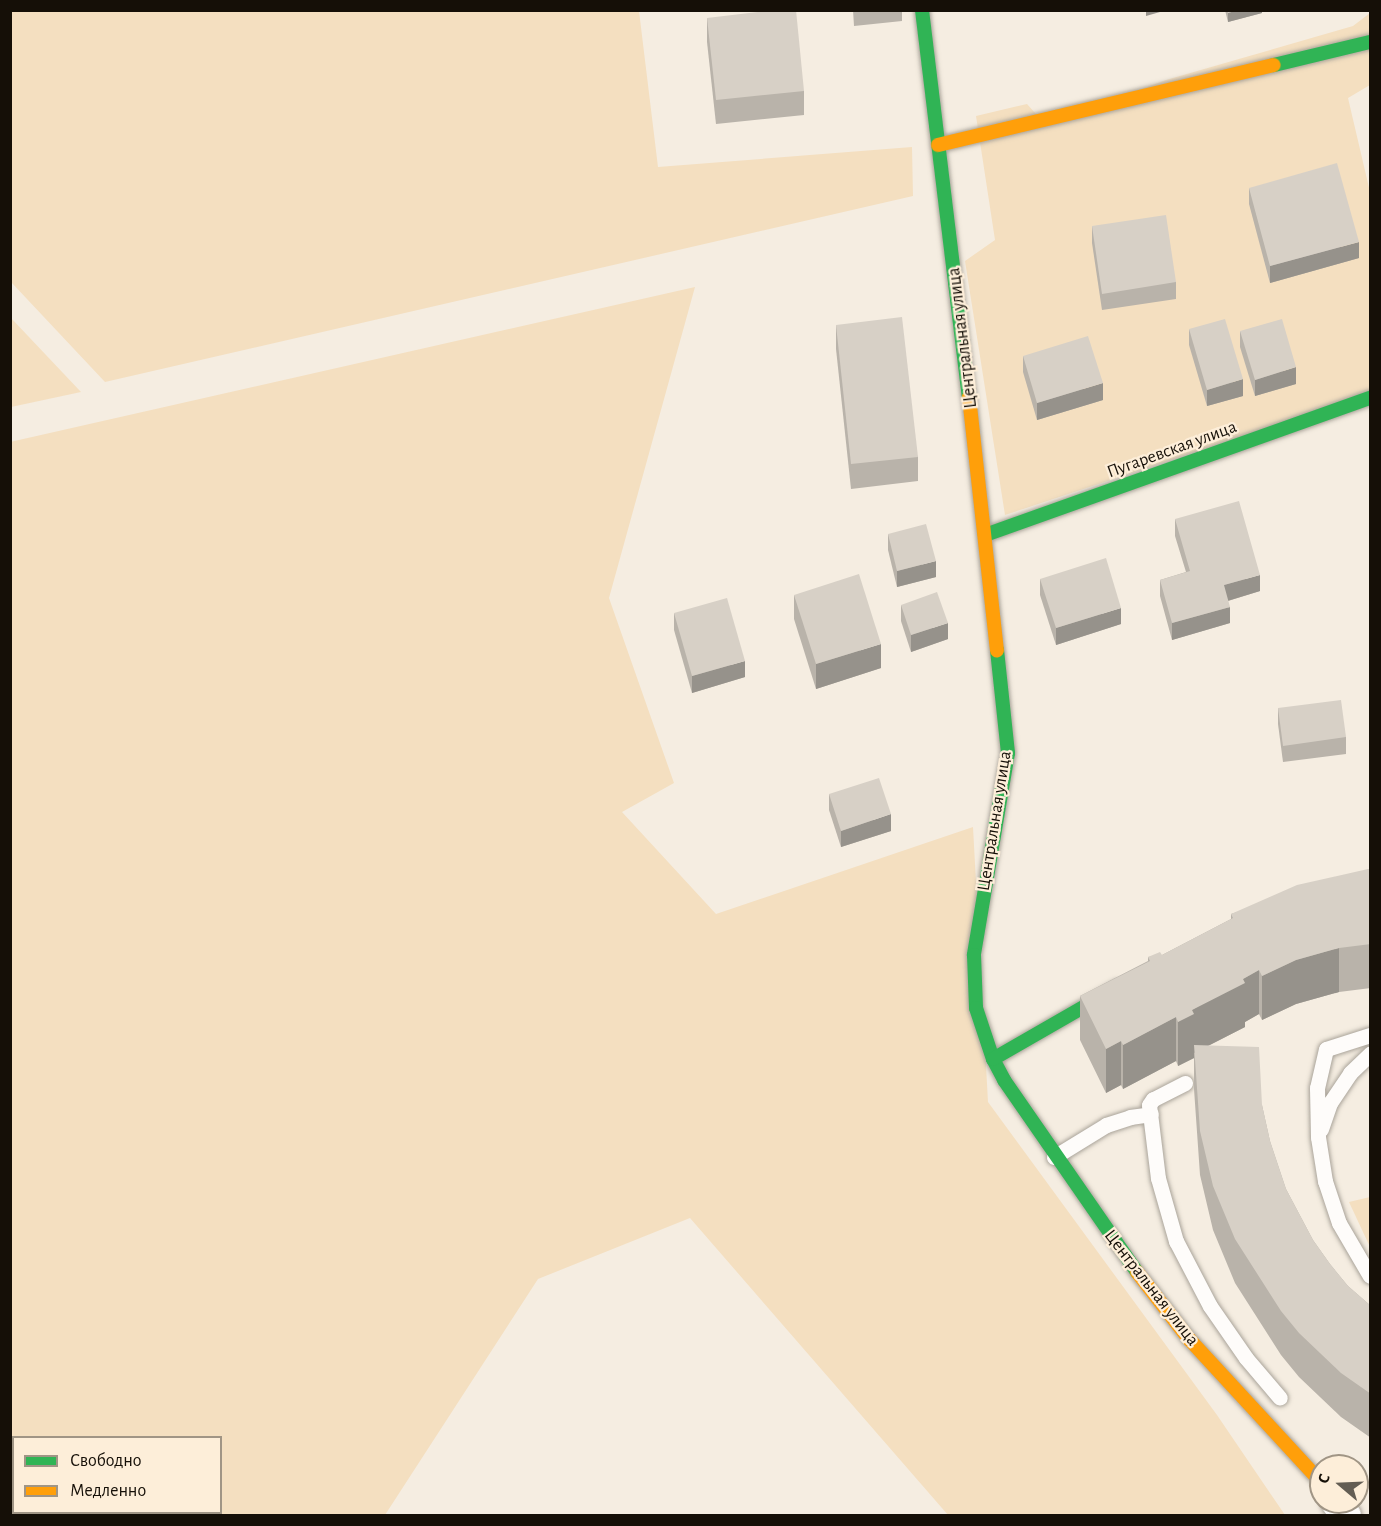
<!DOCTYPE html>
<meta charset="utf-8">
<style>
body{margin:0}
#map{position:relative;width:1381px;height:1526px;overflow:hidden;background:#f5ede1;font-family:"Alegreya Sans",sans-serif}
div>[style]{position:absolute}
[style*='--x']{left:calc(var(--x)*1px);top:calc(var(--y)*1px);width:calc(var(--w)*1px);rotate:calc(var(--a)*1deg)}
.green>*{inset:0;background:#f4dfc0}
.roads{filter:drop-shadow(0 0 2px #aaa49a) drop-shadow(0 0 2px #aaa49a)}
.lane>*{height:15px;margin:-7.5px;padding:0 7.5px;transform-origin:7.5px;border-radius:7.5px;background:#fefcfa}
.street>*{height:30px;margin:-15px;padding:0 15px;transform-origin:15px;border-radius:15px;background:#fefcfa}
.fast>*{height:14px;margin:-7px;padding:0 7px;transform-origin:7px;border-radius:7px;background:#30b455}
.slow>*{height:14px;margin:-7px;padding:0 7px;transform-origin:7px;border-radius:7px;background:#ff9f0a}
.wall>*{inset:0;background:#b9b3aa}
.shaded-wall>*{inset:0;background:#96928b}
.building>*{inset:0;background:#d7d0c6}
span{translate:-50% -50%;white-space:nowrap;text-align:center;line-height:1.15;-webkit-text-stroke:4.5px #fdeed9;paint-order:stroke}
.street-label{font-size:18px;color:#150f07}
.frame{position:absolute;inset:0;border:12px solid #150f07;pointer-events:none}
.legend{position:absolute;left:12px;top:1436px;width:210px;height:78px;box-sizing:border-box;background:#fdeed9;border:2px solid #a09585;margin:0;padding:8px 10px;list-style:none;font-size:18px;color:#150f07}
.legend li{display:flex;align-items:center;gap:12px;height:30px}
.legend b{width:30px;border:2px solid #a09585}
.north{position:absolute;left:1309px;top:1454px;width:60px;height:60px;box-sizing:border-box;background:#fdeed9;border:2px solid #a09585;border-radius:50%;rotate:289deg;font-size:16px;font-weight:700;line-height:24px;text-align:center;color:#150f07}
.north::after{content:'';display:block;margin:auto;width:21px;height:27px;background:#635d53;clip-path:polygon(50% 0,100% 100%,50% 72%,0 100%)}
</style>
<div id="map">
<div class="green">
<i style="clip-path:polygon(11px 10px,639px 11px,658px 167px,912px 147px,913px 196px,105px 382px,11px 282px)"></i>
<i style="clip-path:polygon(1370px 13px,1370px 85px,1348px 98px,1370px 192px,1370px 394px,1005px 515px,965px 261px,995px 240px,976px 116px,1027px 104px,1045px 124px,1166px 80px,1353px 26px)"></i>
<i style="clip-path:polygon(evenodd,695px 287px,609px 598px,674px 783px,622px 812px,716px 914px,973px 827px,988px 1102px,1217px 1415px,1285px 1515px,948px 1515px,690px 1218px,538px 1279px,385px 1515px,11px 1515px,10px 442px,695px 287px,14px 1438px,220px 1438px,220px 1512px,14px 1512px,14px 1438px)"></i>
<i style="clip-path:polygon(10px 318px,11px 318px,81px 392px,11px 407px)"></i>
<i style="clip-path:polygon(1370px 1197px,1370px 1247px,1349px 1202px)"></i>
</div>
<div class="roads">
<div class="lane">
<i style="--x:1370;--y:1035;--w:46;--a:162.3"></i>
<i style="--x:1326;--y:1049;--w:40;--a:103"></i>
<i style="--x:1317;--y:1088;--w:49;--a:88.8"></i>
<i style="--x:1318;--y:1137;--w:45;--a:81"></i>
<i style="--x:1325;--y:1181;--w:44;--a:71.6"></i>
<i style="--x:1339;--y:1223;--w:61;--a:59.7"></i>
<i style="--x:1185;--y:1083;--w:36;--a:153"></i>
<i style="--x:1153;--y:1099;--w:7;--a:124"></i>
<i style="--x:1149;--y:1105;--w:74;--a:83"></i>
<i style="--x:1158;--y:1178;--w:66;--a:74.1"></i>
<i style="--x:1176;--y:1241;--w:73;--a:62.4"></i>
<i style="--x:1210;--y:1306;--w:63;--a:55.3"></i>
<i style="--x:1246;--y:1358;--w:52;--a:49.6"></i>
<i style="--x:1321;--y:1129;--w:28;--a:-71"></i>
<i style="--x:1330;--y:1103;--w:36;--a:-56"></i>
<i style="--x:1350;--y:1073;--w:28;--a:-44"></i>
<i style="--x:1054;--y:1157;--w:61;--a:-31.6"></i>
<i style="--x:1106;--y:1125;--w:25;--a:-18"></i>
<i style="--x:1130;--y:1117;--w:21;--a:-8"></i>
</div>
<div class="street">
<i style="--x:1336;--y:1502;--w:17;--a:54"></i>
</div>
<div class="fast">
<i style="--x:922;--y:10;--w:390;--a:83.1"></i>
<i style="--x:1274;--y:65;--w:99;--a:-13.5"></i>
<i style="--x:985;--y:535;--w:409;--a:-19.6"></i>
<i style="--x:997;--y:650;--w:104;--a:83.9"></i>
<i style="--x:1008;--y:753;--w:205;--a:99.6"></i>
<i style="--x:974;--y:955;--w:53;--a:87.8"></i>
<i style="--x:976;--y:1008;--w:54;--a:71.6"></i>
<i style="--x:993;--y:1059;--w:24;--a:62"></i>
<i style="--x:1004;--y:1080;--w:234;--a:55.3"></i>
<i style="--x:993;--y:1059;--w:144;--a:-29.9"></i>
</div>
<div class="slow">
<i style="--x:938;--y:145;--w:345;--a:-13.4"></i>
<i style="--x:969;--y:397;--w:255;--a:83.7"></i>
<i style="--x:1137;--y:1272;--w:85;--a:52.2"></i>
<i style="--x:1189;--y:1339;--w:195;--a:47.3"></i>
</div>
</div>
<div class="wall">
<i style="clip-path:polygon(853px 10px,902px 10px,902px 21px,854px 26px)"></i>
<i style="clip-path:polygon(1225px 10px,1262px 10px,1262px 13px,1228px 22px)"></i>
<i style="clip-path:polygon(707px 18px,804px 91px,804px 115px,716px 124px,707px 42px)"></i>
<i style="clip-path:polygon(1249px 188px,1359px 258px,1270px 283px,1249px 204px)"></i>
<i style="clip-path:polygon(1092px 226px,1176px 282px,1176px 299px,1102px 310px,1092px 243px)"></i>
<i style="clip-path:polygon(836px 325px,918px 457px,918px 481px,851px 489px,836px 349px)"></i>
<i style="clip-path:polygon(1189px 329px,1243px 396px,1207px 406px,1189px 345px)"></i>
<i style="clip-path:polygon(1240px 331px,1296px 384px,1255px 396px,1240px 347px)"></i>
<i style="clip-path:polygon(1023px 356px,1103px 400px,1037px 420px,1023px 372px)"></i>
<i style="clip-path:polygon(1175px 519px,1260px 591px,1228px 601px,1230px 623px,1172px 640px,1160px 596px,1160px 580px,1186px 572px,1175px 536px)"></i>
<i style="clip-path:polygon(888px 534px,936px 577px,897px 587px,888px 550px)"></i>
<i style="clip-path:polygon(1040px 579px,1121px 624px,1056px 645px,1040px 595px)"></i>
<i style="clip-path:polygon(794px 595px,881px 668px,816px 689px,794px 619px)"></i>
<i style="clip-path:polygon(901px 605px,948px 639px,911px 652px,901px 621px)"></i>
<i style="clip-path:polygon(674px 613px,745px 677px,692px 693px,674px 630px)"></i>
<i style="clip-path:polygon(1278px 708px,1346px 737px,1346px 754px,1283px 762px,1278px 724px)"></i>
<i style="clip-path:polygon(829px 794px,891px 831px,841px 847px,829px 810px)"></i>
<i style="clip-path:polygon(1371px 869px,1371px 988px,1339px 992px,1296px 1004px,1262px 1020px,1259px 1014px,1245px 1022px,1245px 1027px,1208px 1046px,1262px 1105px,1270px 1141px,1286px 1189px,1313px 1240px,1330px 1264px,1348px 1286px,1371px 1306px,1371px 1438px,1341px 1417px,1299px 1377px,1281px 1355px,1235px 1283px,1213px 1230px,1200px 1175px,1194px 1089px,1194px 1058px,1178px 1066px,1176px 1061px,1123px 1089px,1121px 1085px,1106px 1093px,1080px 1040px,1080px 996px,1148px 961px,1148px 957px,1162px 955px,1231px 919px,1231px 914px)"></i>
</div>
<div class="shaded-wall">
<i style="clip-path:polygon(1146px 10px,1167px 10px,1146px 16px)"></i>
<i style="clip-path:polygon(1238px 10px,1262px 10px,1262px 13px,1228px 22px,1228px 13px)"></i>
<i style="clip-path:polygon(1359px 242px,1359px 258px,1270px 283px,1270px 266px)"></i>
<i style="clip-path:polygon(1296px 367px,1296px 384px,1255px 396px,1255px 380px)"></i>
<i style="clip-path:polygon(1243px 379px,1243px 396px,1207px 406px,1207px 390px)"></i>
<i style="clip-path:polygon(1103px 383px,1103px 400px,1037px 420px,1037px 403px)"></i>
<i style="clip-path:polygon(936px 561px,936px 577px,897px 587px,897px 571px)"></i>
<i style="clip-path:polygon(1260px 575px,1260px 591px,1224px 602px,1224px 585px)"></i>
<i style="clip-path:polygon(1230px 607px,1230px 623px,1172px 640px,1172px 623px)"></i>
<i style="clip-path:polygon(1121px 608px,1121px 624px,1056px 645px,1056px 628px)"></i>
<i style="clip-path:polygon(948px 623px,948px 639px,911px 652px,911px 635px)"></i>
<i style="clip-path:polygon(881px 644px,881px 668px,816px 689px,816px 664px)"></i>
<i style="clip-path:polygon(745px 661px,745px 677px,692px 693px,692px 676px)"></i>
<i style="clip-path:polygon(891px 814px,891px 831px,841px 847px,841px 831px)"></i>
<i style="clip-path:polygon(1339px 948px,1339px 992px,1296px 1004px,1262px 1020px,1262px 976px,1296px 960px)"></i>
<i style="clip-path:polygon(1259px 970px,1259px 1014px,1245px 1022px,1245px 1027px,1194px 1053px,1194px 1045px,1194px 1058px,1178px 1066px,1178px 1022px,1192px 1010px,1243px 979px)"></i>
<i style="clip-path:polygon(1176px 1017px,1176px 1061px,1123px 1089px,1123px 1045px)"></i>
<i style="clip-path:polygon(1121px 1041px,1121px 1085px,1106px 1093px,1106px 1049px)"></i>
</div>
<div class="building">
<i style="clip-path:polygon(775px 10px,796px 10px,804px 91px,716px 100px,707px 18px)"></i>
<i style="clip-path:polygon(1227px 10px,1238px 10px,1228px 13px)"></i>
<i style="clip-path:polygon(1337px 163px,1359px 242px,1270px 266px,1249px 188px)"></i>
<i style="clip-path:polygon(1166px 215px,1176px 282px,1102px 294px,1092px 226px)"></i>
<i style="clip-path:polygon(902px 317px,918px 457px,851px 464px,836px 325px)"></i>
<i style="clip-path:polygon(1225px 319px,1243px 379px,1207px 390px,1189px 329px)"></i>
<i style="clip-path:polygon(1282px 319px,1296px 367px,1255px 380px,1240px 331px)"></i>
<i style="clip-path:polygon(1088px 336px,1103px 383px,1037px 403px,1023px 356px)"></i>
<i style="clip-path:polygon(1239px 501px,1260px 575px,1224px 585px,1230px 607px,1172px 623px,1160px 580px,1190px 571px,1175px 519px)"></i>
<i style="clip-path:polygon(926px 524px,936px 561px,897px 571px,888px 534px)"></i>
<i style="clip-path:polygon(1106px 558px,1121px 608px,1056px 628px,1040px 579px)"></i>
<i style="clip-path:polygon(859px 574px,881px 644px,816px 664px,794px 595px)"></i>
<i style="clip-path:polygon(937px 592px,948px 623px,911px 635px,901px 605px)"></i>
<i style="clip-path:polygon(727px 598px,745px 661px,692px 676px,674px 613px)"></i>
<i style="clip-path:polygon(1341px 700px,1346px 737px,1283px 746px,1278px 708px)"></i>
<i style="clip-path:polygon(879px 778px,891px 814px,841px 831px,829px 794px)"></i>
<i style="clip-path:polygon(1368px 869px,1371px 869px,1371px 944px,1339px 948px,1296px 960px,1262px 976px,1259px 970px,1243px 979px,1245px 983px,1192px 1010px,1194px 1014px,1178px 1022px,1176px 1017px,1123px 1045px,1121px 1041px,1106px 1049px,1080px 996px,1150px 961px,1148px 957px,1160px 952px,1162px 955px,1233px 918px,1231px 914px,1297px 885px)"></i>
<i style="clip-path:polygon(1194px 1045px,1259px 1047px,1262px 1105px,1270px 1141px,1286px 1189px,1313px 1240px,1330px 1264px,1348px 1286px,1371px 1306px,1371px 1394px,1341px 1373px,1299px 1333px,1281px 1311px,1235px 1239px,1213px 1186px,1200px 1131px)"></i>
</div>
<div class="street-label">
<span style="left:963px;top:338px;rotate:-97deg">Центральная улица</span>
<span style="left:1172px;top:450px;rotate:-20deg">Пугаревская улица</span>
<span style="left:995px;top:821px;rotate:-81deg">Центральная улица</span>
<span style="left:1151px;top:1288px;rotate:52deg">Центральная улица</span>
</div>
<div class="frame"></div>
<ul class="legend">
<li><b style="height:8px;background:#30b455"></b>Свободно</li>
<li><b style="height:8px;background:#ff9f0a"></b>Медленно</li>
</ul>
<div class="north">С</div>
</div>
